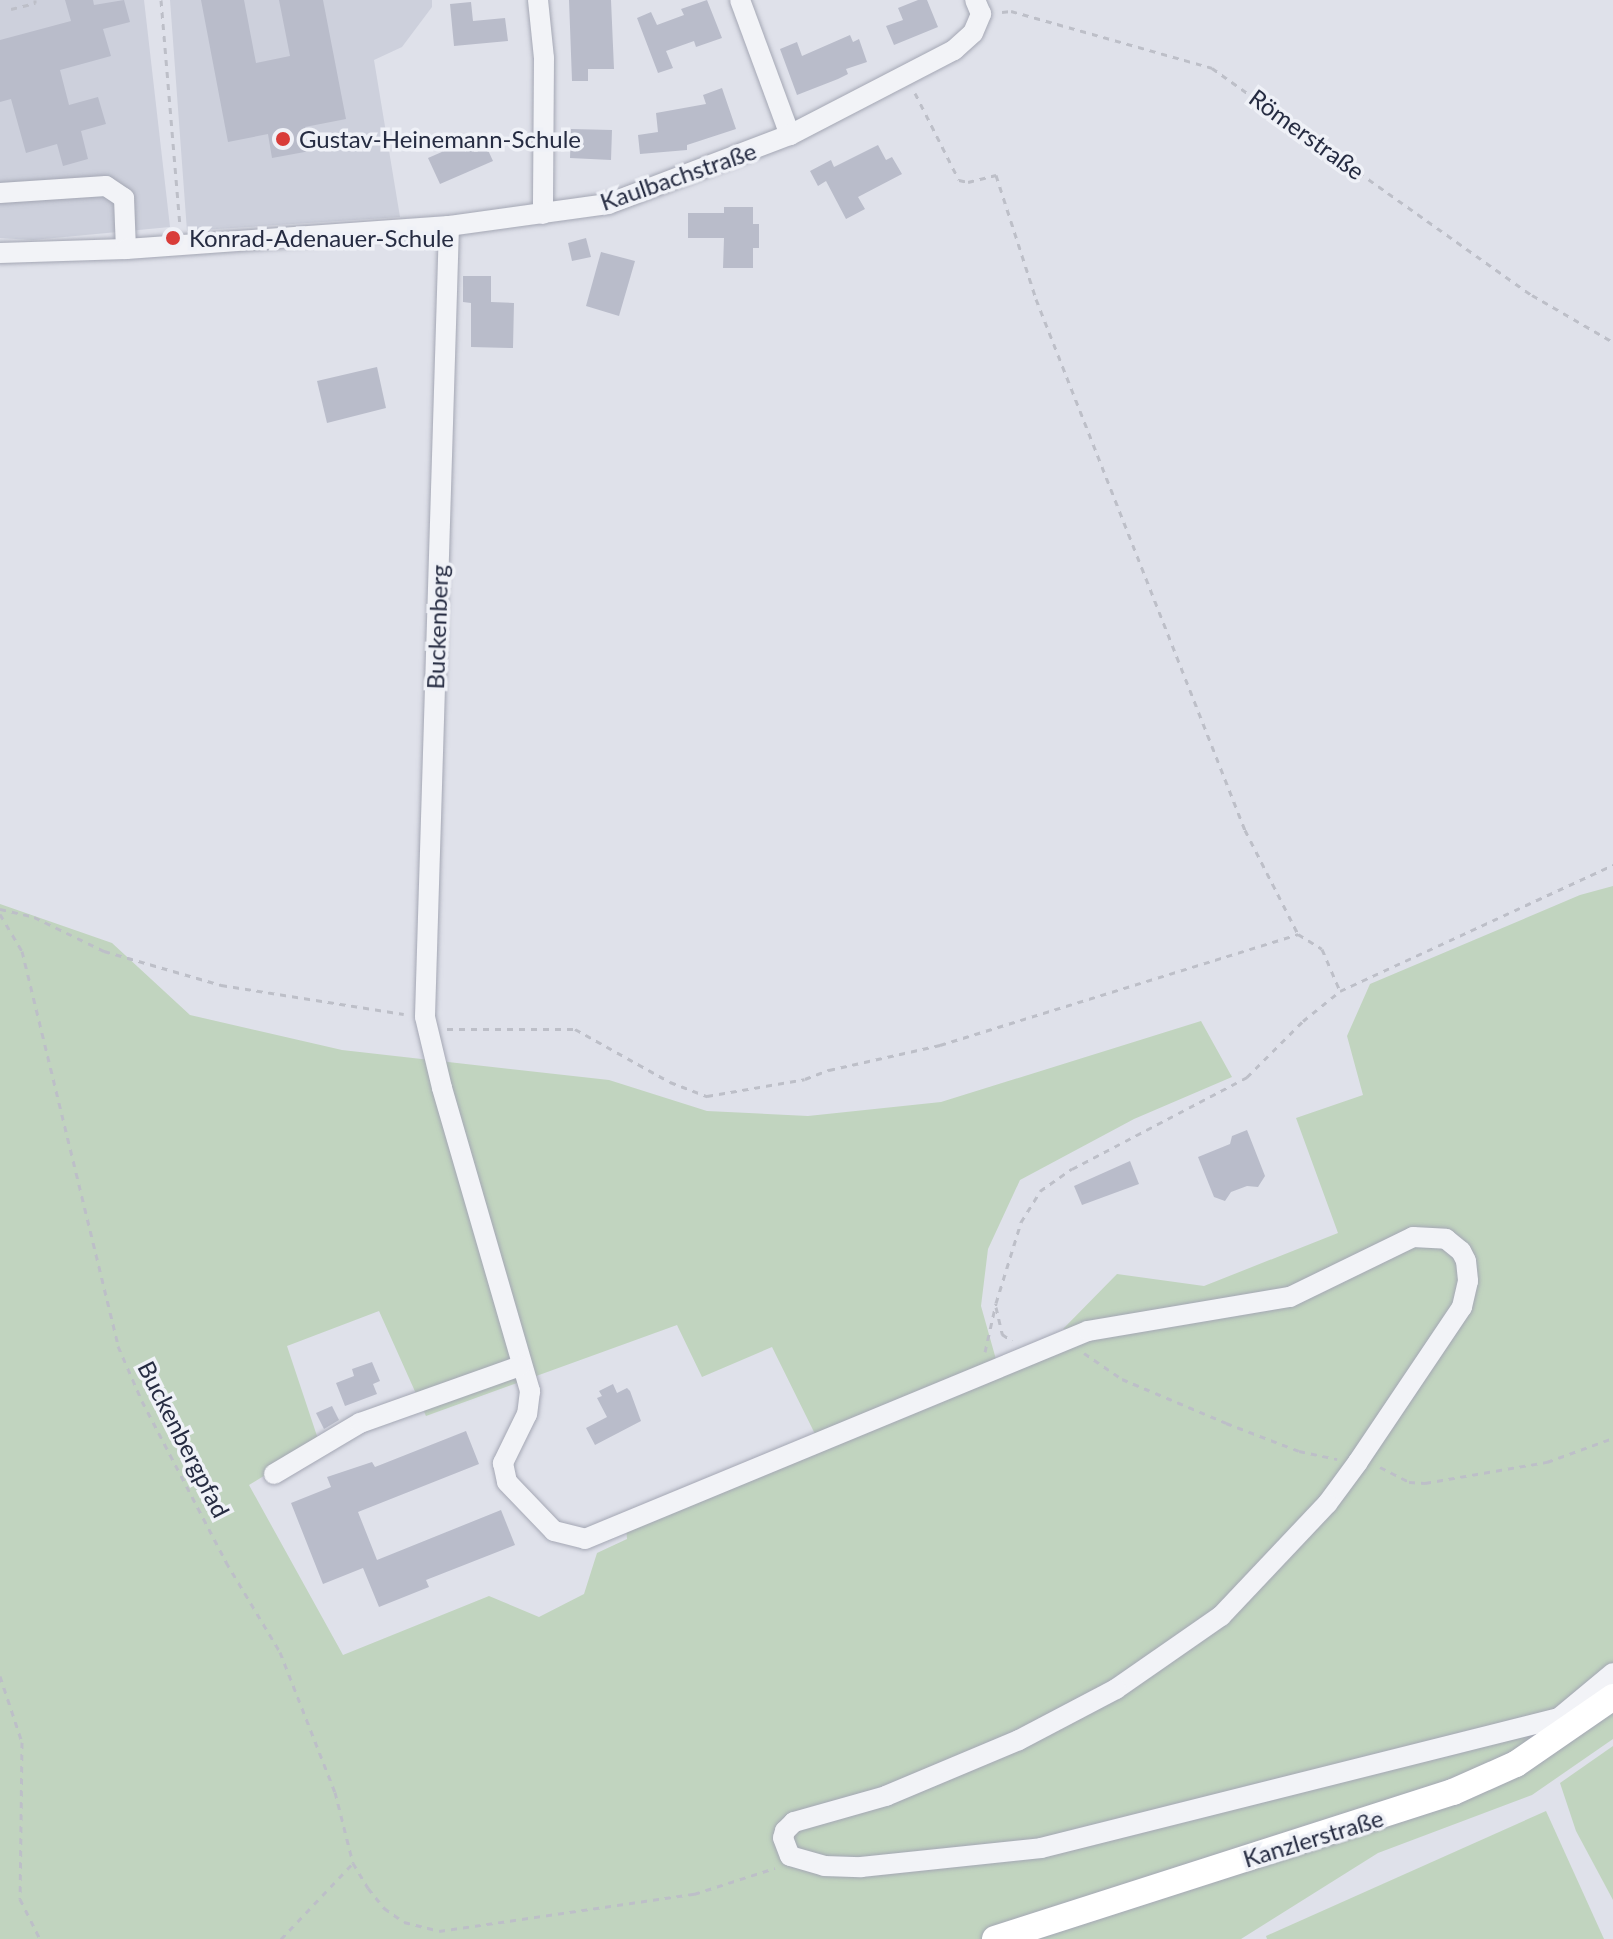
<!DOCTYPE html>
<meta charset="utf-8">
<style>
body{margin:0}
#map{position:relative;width:1613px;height:1939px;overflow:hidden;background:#dfe1ea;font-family:Lato,sans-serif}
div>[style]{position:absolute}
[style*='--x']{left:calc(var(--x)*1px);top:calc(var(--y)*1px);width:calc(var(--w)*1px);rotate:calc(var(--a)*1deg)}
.built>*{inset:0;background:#cdd0dc}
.green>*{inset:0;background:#c1d4bf}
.building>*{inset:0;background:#b9bcca}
.path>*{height:3px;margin-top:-1.5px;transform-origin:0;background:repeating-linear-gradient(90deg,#bdbfc8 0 6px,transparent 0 12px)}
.roads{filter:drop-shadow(0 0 2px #a4a7b4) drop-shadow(0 0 2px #a4a7b4)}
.minor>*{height:20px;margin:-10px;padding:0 10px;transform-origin:10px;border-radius:10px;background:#f2f3f7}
.major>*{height:26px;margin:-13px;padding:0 13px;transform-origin:13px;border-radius:13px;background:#fff}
.dots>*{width:22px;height:22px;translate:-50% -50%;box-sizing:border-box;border:4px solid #eff1f7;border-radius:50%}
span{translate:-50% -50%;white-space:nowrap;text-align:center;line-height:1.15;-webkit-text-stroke:7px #eff1f7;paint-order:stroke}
.street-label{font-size:24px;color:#262c42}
.poi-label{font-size:24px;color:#262c42}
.left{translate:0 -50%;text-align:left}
</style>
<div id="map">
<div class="built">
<i style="clip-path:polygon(0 0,144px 0,170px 227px,33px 240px,0 238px)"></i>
<i style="clip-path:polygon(170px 0,432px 0,432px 7px,402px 47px,374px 60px,400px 217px,187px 231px)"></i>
</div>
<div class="green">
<i style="clip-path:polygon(evenodd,1613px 886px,1613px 1739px,1532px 1795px,1378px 1853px,1241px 1939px,0 1939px,0 904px,112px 943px,190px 1015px,342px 1050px,609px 1080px,707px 1111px,808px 1116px,941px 1102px,1201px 1021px,1232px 1077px,1134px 1119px,1020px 1180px,988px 1249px,981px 1306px,997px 1363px,1086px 1331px,1063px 1329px,1117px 1274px,1204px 1286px,1338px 1233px,1296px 1118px,1363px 1095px,1347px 1036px,1370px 984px,1580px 895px,1613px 886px,379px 1311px,426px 1416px,677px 1325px,702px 1377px,772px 1347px,815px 1434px,626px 1526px,627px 1539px,597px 1553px,584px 1594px,539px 1617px,489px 1596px,343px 1655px,249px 1485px,319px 1442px,287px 1346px,379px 1311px)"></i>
<i style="clip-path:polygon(1613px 1746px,1613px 1900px,1576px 1831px,1560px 1783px)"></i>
<i style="clip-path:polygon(1546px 1811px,1604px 1939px,1267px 1939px,1266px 1936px)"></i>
</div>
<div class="building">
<i style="clip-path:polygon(65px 0,93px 0,94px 5px,124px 0,130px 22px,103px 29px,111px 56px,60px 70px,69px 105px,98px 97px,106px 124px,81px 131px,88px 159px,63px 166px,57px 144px,26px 153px,11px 99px,0 102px,0 40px,71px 21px)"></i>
<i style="clip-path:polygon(201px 0,244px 0,256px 63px,290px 56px,279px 0,323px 0,346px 119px,305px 127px,310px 151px,272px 158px,268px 134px,228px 142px)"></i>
<i style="clip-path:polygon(569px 0,611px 0,614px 69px,588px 69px,588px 81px,572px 81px)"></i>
<i style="clip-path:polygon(707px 0,722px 38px,696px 47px,694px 41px,666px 51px,673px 68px,658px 73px,637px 18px,651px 12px,657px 25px,684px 15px,681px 9px)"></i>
<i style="clip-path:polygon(918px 0,927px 0,938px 27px,894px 45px,886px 26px,903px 20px,898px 8px)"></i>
<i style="clip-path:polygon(471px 2px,473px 21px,505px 18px,508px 41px,454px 46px,450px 4px)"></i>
<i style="clip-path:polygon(850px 35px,853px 42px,859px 39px,867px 62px,846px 69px,848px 74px,838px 79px,797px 95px,780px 49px,797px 42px,802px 56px)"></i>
<i style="clip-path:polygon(722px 88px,736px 129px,687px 145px,687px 150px,640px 154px,638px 135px,658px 132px,656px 113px,706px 104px,703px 95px)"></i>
<i style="clip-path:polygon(571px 129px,612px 130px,611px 160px,570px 158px)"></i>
<i style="clip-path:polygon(481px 135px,493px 161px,440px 184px,428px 158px)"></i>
<i style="clip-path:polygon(878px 145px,886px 160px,892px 157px,902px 174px,858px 197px,865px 209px,846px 219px,826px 181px,818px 186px,810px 171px,831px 160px,834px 167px)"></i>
<i style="clip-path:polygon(724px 207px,753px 207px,753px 224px,759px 224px,759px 248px,753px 248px,753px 268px,723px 268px,724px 238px,688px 238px,688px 213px,724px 213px)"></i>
<i style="clip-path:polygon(586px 238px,591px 257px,572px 261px,568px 243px)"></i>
<i style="clip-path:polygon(601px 252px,635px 261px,619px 316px,586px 306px)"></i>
<i style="clip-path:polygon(463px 276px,491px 276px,491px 302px,514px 303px,513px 348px,471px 347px,471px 303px,463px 302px)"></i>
<i style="clip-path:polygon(377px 367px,386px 408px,327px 423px,317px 381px)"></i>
<i style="clip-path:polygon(1247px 1130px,1265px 1176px,1258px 1187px,1247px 1186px,1231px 1192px,1225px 1201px,1214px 1197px,1198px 1157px,1230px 1144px,1232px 1136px)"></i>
<i style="clip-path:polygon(1130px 1161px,1139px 1184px,1082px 1205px,1074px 1186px)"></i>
<i style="clip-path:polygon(372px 1362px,380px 1381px,373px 1384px,377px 1394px,345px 1406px,336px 1383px,354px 1376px,352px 1369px)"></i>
<i style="clip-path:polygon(613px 1384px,617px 1393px,627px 1388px,630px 1391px,641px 1421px,595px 1445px,586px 1428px,607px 1417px,597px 1398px,602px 1396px,599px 1391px)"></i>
<i style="clip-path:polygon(332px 1406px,339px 1420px,324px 1429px,316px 1413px)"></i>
<i style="clip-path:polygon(466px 1431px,479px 1464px,358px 1512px,377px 1560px,501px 1510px,515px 1545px,426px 1580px,429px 1587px,379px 1607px,363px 1568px,323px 1584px,291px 1503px,331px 1487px,327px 1477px,372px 1462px,375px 1467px)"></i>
</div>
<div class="path">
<i style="--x:161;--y:0;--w:226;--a:85.2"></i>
<i style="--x:11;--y:9;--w:25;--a:-14"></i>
<i style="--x:35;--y:3;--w:3;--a:-90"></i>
<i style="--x:1002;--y:12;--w:9;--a:-6"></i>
<i style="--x:1011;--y:11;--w:209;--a:15.8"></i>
<i style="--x:1212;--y:68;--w:392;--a:35.4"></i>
<i style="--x:1532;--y:295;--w:94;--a:30.1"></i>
<i style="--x:915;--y:93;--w:97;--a:63.2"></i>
<i style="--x:959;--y:180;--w:9;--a:13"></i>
<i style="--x:968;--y:182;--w:29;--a:-14"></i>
<i style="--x:996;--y:175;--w:130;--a:72.1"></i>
<i style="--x:1036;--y:299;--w:571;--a:68.52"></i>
<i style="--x:1245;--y:830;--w:117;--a:63"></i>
<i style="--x:0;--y:909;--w:35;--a:13"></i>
<i style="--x:34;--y:917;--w:78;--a:25.9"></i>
<i style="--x:104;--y:951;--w:122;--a:16.2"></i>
<i style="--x:221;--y:985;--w:185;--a:9"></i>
<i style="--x:0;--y:914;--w:43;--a:59.3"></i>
<i style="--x:22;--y:951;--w:406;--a:76.3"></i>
<i style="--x:118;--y:1346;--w:60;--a:66.4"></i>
<i style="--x:142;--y:1401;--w:182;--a:62.4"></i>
<i style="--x:226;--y:1562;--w:105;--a:59"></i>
<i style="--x:280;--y:1652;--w:150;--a:68.6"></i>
<i style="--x:335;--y:1792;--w:73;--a:75.8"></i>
<i style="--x:353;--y:1863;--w:29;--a:59"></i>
<i style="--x:368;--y:1888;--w:26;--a:51"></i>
<i style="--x:384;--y:1908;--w:24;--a:35"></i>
<i style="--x:404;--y:1922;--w:36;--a:14"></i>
<i style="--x:439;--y:1931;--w:258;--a:-8.3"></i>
<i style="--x:694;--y:1894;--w:85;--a:-17.8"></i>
<i style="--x:447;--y:1029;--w:128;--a:0"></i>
<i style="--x:575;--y:1029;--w:109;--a:29.2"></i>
<i style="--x:670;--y:1082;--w:40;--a:21"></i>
<i style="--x:707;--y:1096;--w:99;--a:-9.8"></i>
<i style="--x:805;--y:1079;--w:26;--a:-21"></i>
<i style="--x:829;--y:1070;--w:114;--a:-12.7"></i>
<i style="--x:940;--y:1045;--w:375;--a:-17.2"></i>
<i style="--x:1298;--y:934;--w:28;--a:32"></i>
<i style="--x:1322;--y:949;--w:46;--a:66.8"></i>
<i style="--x:996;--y:1307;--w:28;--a:77"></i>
<i style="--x:1002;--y:1334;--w:12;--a:35"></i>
<i style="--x:985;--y:1352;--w:50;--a:-77.3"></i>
<i style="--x:996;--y:1303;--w:85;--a:-72.8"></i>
<i style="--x:1021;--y:1222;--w:36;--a:-58"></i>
<i style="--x:1040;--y:1191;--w:39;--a:-35"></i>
<i style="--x:1072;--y:1169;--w:198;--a:-27.7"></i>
<i style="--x:1247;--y:1077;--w:79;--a:-45"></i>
<i style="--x:1303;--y:1021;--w:48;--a:-39"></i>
<i style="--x:1340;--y:991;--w:301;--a:-24.8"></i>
<i style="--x:1084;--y:1353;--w:46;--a:34.4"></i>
<i style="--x:1122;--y:1379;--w:113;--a:22.9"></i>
<i style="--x:1226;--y:1423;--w:78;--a:21"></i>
<i style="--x:1299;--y:1451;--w:39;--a:12"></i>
<i style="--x:1380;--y:1467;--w:33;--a:27"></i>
<i style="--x:1409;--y:1482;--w:16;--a:4"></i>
<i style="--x:1425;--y:1483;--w:124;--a:-9.8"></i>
<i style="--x:1547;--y:1462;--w:70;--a:-20"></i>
<i style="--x:0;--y:1676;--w:70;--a:71.6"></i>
<i style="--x:22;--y:1742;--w:157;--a:90.7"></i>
<i style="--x:20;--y:1899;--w:45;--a:63.4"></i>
<i style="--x:281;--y:1939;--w:105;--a:-46.5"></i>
</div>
<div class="roads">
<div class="minor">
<i style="--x:538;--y:0;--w:58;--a:84.1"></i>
<i style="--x:544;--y:58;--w:156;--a:90.4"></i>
<i style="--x:740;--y:0;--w:144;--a:69.7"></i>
<i style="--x:0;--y:193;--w:106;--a:-3.8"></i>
<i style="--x:106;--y:186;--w:22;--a:34"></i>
<i style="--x:124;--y:198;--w:51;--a:87.8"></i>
<i style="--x:449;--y:226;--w:791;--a:91.74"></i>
<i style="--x:425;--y:1017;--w:73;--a:76.5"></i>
<i style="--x:442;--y:1088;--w:316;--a:73.8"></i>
<i style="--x:530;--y:1391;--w:23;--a:97"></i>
<i style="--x:527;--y:1414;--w:55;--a:116.1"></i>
<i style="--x:503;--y:1463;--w:19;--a:78"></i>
<i style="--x:507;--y:1482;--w:68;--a:46.2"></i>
<i style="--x:554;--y:1531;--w:32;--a:14"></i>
<i style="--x:585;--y:1539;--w:544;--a:-22.47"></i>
<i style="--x:1088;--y:1331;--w:205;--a:-9.6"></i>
<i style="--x:1290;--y:1297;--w:137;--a:-26"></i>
<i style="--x:1413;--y:1237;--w:33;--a:3"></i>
<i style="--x:1446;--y:1239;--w:19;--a:39"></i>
<i style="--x:1461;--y:1251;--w:11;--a:63"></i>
<i style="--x:1466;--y:1261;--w:20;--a:84"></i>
<i style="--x:1468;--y:1281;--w:27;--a:103"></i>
<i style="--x:1462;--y:1307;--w:187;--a:123.9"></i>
<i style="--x:1358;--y:1462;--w:52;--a:126.4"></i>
<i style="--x:1327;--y:1504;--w:154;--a:133.4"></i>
<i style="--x:1221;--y:1616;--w:128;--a:145.2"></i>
<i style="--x:1116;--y:1689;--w:110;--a:152.3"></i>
<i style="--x:1019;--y:1740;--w:144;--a:157.2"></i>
<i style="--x:886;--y:1796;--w:96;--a:164.2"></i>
<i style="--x:794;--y:1822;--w:13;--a:135"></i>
<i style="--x:785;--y:1831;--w:7;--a:106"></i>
<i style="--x:783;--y:1838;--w:19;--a:69"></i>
<i style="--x:790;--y:1856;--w:35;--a:16"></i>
<i style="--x:824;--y:1866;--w:37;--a:2"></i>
<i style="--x:861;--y:1867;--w:181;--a:-6"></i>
<i style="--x:1041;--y:1848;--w:534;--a:-14.09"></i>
<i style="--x:1559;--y:1718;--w:70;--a:-39.8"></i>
<i style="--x:0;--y:253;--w:126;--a:-1.8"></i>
<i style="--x:126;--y:249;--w:324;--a:-4.1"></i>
<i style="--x:449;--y:226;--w:161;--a:-7.9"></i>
<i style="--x:608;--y:204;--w:195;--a:-20.8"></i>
<i style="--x:790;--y:135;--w:185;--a:-27.4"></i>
<i style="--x:954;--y:50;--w:25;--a:-42"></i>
<i style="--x:973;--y:33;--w:21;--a:-67"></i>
<i style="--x:981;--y:14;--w:15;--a:-113"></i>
<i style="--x:274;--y:1474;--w:100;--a:-30.7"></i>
<i style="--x:360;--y:1423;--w:170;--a:-19.6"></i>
</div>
<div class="major">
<i style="--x:995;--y:1939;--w:481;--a:-17.8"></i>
<i style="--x:1453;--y:1792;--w:69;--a:-24"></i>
<i style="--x:1516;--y:1764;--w:118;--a:-34.6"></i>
</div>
</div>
<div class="dots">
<i style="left:283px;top:139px;background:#d93c39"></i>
<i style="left:173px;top:238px;background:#d93c39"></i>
</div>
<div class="street-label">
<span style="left:1307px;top:134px;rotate:36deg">Römerstraße</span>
<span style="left:678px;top:176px;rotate:-19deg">Kaulbachstraße</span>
<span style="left:437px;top:627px;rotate:-88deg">Buckenberg</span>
<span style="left:184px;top:1439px;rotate:63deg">Buckenbergpfad</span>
<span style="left:1313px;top:1838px;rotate:-17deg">Kanzlerstraße</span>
</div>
<div class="poi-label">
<span class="left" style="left:299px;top:139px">Gustav-Heinemann-Schule</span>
<span class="left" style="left:189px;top:238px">Konrad-Adenauer-Schule</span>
</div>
</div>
